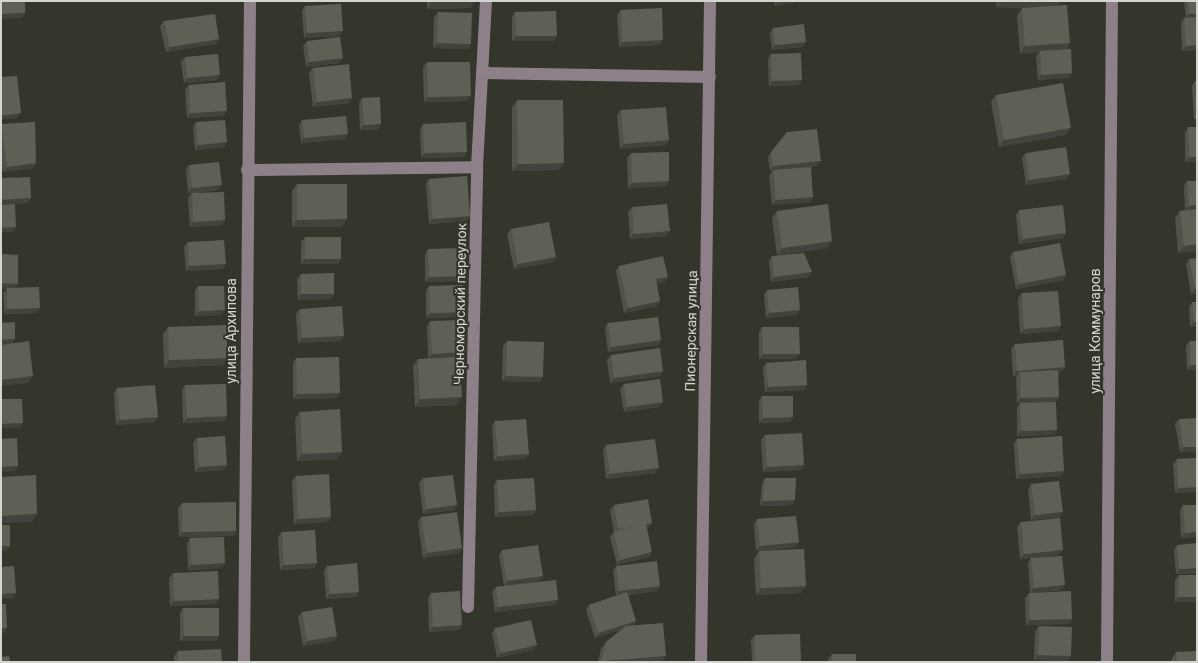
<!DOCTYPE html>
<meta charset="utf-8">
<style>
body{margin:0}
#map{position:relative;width:1198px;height:663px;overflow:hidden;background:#34362c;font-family:Roboto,sans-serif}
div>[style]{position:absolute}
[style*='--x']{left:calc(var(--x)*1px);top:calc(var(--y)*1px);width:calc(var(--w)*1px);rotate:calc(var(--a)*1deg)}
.minor>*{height:12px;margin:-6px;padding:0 6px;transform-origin:6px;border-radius:6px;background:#8e8089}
.wall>*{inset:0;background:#51534a}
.shaded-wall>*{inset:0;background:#42433c}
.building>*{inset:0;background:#5e6056}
span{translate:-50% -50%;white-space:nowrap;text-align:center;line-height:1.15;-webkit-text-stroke:4px #34362c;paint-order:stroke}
.street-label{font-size:14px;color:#d4d5cf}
.frame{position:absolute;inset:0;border:2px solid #d4d5cf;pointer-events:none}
</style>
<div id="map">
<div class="minor">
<i style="--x:482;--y:73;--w:228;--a:1"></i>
<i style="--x:247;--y:170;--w:230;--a:-0.7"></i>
<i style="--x:468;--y:607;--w:440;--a:-88.8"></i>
<i style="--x:477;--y:167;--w:166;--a:-86.9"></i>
<i style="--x:244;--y:662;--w:661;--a:-89.48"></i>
<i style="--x:701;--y:662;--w:661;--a:-89.22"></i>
<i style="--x:1107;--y:662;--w:661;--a:-89.57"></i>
</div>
<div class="wall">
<i style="clip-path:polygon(427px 1px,475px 1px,470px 8px,427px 9px)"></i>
<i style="clip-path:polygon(774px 1px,801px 1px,775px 6px)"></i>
<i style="clip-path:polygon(997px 1px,1060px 1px,1058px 5px,1070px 43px,1066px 50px,1069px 78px,1038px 80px,1036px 56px,1039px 52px,1020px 54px,1017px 16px,1022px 8px,1023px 8px,996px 7px)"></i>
<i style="clip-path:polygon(1184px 1px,1197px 1px,1197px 50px,1182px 51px,1181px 23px,1184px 18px,1186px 18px)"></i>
<i style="clip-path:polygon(305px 6px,339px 36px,304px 38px,302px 11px)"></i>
<i style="clip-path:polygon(621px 10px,663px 40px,660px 45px,619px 47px,617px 15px)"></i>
<i style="clip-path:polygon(438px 12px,471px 44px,468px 49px,433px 48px,434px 17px)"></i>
<i style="clip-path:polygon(515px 12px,557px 36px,553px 41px,512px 41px,512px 17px)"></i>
<i style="clip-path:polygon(164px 21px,219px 39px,215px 44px,166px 52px,160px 26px)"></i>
<i style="clip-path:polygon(773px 28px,806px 42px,802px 47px,772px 50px,770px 33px)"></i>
<i style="clip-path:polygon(307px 41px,343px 58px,339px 63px,306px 67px,303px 46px)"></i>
<i style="clip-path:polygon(771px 54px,802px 80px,799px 85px,769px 86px,768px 59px)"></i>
<i style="clip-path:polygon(185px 57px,217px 80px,184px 83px,181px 62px)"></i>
<i style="clip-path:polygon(427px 62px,467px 101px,424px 102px,423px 67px)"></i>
<i style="clip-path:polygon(313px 68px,349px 103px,313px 107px,309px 73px)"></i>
<i style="clip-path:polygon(1195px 81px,1197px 81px,1197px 119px,1194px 119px,1192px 86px)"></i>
<i style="clip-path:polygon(189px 85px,223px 116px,187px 118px,185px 90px)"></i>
<i style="clip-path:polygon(996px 95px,1066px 135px,999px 147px,991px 102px)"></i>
<i style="clip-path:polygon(362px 98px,378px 130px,360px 130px,359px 103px)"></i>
<i style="clip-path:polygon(517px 100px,559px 170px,512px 171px,512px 108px)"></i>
<i style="clip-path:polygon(621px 110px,669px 140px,666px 145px,620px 149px,617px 115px)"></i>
<i style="clip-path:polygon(302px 120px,345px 139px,301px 143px,299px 125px)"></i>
<i style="clip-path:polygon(196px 122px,224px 147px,195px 150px,193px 127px)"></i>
<i style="clip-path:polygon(1px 124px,36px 163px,33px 168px,3px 172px,1px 158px)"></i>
<i style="clip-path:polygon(423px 124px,464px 157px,421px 158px,420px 129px)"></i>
<i style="clip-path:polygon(1188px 127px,1197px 127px,1197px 162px,1185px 162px,1185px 132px)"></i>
<i style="clip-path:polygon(771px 152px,817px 166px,770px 171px,768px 157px)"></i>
<i style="clip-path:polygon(631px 153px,669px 181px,666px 186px,628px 188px,627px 158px)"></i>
<i style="clip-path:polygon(1026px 153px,1066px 179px,1026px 185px,1022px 158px)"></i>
<i style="clip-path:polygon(189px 165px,218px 190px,193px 193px,225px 220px,221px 225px,190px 227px,188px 198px,192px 193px,188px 193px,186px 170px)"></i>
<i style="clip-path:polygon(773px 170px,813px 197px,810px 202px,772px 205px,769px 176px)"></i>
<i style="clip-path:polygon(429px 179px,470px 216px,467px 221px,429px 224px,426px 184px)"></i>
<i style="clip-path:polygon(1187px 181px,1197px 251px,1178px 253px,1175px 218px,1180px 211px,1185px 210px,1184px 186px)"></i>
<i style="clip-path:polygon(297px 184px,342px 227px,292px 227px,292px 191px)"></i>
<i style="clip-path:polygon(632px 207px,666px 236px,630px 239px,628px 212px)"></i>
<i style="clip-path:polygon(1019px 210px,1066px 233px,1063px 238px,1019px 244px,1016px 215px)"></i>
<i style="clip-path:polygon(777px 211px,832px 241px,827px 248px,777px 255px,772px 218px)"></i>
<i style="clip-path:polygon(511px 229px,553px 262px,514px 269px,507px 234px)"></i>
<i style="clip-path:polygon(305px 237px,338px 264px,301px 264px,301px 242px)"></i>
<i style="clip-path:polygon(188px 242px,223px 269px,186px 271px,184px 247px)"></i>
<i style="clip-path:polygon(428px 249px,461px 281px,425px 282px,425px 254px)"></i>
<i style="clip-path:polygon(1013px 252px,1066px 275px,1063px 280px,1016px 289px,1010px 257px)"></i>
<i style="clip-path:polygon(1px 254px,14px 288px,40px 308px,36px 313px,4px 314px,3px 293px,7px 289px,1px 288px)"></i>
<i style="clip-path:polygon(772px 256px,808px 277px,771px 282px,769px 261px)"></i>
<i style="clip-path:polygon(1189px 259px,1197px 293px,1191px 294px,1186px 264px)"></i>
<i style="clip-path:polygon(619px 266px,668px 277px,665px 282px,656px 283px,660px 301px,657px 306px,624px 313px,616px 271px)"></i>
<i style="clip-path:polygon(301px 274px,334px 294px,331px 299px,298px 300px,297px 279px)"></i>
<i style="clip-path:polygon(198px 286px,221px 315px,195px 316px,195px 291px)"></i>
<i style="clip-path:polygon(429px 286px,463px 312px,460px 317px,426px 318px,426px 291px)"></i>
<i style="clip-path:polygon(767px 290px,800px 310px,796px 315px,766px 318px,764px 295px)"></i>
<i style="clip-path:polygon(1022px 293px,1058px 331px,1020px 334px,1018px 298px)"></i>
<i style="clip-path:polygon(1192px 302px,1197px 326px,1190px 327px,1189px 307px)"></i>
<i style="clip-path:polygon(300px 309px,341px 341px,298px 343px,296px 314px)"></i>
<i style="clip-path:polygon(430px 321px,466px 352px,463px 357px,460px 358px,457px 405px,415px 407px,413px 366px,418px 359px,428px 359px,427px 326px)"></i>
<i style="clip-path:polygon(608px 323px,661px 340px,658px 345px,608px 352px,605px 328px)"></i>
<i style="clip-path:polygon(168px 327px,228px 358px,223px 365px,164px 368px,163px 334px)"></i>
<i style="clip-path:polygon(762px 327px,796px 359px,759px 359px,759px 332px)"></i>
<i style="clip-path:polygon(507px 341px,543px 377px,540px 382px,502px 381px,503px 346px)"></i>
<i style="clip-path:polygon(1190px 341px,1197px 341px,1197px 370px,1187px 370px,1186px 346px)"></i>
<i style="clip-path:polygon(1015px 344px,1065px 367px,1061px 372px,1059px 372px,1056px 402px,1033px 403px,1053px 435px,1017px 436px,1017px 408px,1020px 403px,1017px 403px,1016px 377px,1017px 375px,1013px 376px,1011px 349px)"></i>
<i style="clip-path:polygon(611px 355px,663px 371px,660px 376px,610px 383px,607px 360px)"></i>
<i style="clip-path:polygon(296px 358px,336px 398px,293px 399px,293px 363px)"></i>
<i style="clip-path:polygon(766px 363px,807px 385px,804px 390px,765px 392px,763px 368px)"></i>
<i style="clip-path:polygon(624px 384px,663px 402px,659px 407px,624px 412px,620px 389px)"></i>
<i style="clip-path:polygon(185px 385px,227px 416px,224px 421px,183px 423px,182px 390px)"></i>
<i style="clip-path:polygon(117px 388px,158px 417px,154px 422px,116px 425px,114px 393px)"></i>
<i style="clip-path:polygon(762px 396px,790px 422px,759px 423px,759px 401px)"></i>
<i style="clip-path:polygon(300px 412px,342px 452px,337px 459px,297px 461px,295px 419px)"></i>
<i style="clip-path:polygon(1179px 419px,1197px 452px,1180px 452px,1175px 424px)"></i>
<i style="clip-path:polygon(495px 421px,525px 459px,494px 461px,492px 426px)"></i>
<i style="clip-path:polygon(765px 435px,800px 470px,763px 472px,761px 440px)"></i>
<i style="clip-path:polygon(197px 438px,227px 465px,223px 470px,195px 472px,193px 443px)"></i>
<i style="clip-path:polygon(1017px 439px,1064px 471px,1061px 476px,1016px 479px,1014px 444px)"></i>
<i style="clip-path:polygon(606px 445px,655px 473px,606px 479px,603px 450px)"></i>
<i style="clip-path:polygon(1197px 458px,1197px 492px,1175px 493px,1173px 464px,1177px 459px)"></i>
<i style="clip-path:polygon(296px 476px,328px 522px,294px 524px,292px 481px)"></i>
<i style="clip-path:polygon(423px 478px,453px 510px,423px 514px,419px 483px)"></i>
<i style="clip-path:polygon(765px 478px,795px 500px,792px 505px,760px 506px,762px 483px)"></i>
<i style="clip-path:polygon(497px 480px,536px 510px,533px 515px,495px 517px,494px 485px)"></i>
<i style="clip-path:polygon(1031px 484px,1060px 517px,1031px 520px,1028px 489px)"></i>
<i style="clip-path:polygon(182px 503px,236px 531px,233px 536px,179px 537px,178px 508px)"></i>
<i style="clip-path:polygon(614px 505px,652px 523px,648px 528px,647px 529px,649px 557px,617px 565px,610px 537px,614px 532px,610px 510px)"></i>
<i style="clip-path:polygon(1183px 505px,1197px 537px,1181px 538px,1180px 510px)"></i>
<i style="clip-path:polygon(421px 517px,462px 548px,459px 553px,423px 558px,418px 522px)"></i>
<i style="clip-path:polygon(757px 519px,799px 542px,795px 547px,756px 551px,754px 524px)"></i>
<i style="clip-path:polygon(1021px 522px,1059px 555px,1020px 559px,1017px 527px)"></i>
<i style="clip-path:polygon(282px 532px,317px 563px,314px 568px,280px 570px,278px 537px)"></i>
<i style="clip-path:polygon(190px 538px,225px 563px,221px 568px,188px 570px,187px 543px)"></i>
<i style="clip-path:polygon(1177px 545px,1197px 573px,1176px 574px,1174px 550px)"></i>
<i style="clip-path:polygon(502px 550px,540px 581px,521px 584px,555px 605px,495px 612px,492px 592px,496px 587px,504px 586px,499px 555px)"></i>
<i style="clip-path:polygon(759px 551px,806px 586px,800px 593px,756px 595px,754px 559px)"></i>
<i style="clip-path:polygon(1031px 558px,1061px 590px,1030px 593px,1028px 563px)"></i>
<i style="clip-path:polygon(327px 566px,359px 592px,356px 597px,326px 599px,324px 571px)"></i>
<i style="clip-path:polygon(616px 566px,660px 586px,657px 591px,628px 595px,636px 621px,633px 625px,662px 662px,598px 662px,601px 649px,606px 642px,622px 629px,595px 638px,586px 610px,589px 605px,616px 596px,613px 571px)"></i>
<i style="clip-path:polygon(173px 573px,219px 599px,215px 604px,170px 606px,169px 578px)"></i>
<i style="clip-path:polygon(1179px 575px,1197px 575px,1197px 602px,1175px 602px,1175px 580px)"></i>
<i style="clip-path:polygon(431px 593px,462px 625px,459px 630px,429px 632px,428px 598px)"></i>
<i style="clip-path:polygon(1029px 593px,1072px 619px,1069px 624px,1026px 625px,1025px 598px)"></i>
<i style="clip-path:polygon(183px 608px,219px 636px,216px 641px,180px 641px,180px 613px)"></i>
<i style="clip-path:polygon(302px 612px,337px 636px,334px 641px,303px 646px,298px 617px)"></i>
<i style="clip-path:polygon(1039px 626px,1067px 661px,1034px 660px,1035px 631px)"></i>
<i style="clip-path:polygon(495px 628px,533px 650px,497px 658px,492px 633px)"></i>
<i style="clip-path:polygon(755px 635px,801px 662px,752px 662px,751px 640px)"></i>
<i style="clip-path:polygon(178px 651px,222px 662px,174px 662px,174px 656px)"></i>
<i style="clip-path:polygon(1176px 652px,1197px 662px,1171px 662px,1171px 660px)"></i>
<i style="clip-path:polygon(832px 654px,856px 662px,828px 662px,828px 659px)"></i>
</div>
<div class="shaded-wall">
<i style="clip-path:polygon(304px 1px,328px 1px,303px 3px)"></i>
<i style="clip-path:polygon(432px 1px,475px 1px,470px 8px,427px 9px)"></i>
<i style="clip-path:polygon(778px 1px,801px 1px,775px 6px)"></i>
<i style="clip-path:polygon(1000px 1px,1036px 1px,1060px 2px,1055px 10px,996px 7px)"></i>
<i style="clip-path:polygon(25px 13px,22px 18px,1px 19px,1px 14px)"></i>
<i style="clip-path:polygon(1189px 14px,1197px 14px,1197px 18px,1186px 19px)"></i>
<i style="clip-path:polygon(343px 31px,339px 36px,304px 38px,307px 33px)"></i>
<i style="clip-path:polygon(516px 36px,557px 36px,553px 41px,512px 41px)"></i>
<i style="clip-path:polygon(219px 39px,215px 44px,166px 52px,170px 47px)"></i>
<i style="clip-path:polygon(663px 40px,660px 45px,619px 47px,622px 42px)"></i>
<i style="clip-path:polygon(806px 42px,802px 47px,772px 50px,775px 45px)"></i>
<i style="clip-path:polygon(437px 43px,471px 44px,468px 49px,433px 48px)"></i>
<i style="clip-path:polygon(1070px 43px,1065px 50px,1040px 51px,1039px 52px,1020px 54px,1025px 46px)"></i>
<i style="clip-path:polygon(1197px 45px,1197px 50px,1182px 51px,1186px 46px)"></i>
<i style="clip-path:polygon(343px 58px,339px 63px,306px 67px,309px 62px)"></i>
<i style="clip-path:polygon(1072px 73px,1069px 78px,1038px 80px,1041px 75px)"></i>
<i style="clip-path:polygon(220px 75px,217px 80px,184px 83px,187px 78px)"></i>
<i style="clip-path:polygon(802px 80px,799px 85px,769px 86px,772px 81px)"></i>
<i style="clip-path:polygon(471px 96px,467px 101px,424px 102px,428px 97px)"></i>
<i style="clip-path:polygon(352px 98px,349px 103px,313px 107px,317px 102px)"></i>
<i style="clip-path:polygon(227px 111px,223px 116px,187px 118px,190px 113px)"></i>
<i style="clip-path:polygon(21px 113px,17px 118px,1px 120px,1px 116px)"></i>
<i style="clip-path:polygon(381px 124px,378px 130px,360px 130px,364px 125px)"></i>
<i style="clip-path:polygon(1071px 128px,1066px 135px,999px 147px,1004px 140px)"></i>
<i style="clip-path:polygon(348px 134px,345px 139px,301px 143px,304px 138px)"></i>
<i style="clip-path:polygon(669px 140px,666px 145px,620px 149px,624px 144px)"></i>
<i style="clip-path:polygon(227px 142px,224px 147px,195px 150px,198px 145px)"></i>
<i style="clip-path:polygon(467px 152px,464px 157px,421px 158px,424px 153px)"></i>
<i style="clip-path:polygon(1189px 157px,1197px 157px,1197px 162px,1185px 162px)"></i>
<i style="clip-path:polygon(821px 161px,817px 166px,770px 171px,773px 166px)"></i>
<i style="clip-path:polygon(36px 163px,33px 168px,3px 172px,7px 167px)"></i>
<i style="clip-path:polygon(564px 163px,559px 170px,512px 171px,518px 164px)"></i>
<i style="clip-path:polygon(1070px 174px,1066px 179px,1026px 185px,1029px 180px)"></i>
<i style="clip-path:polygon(669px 181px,666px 186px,628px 188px,632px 183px)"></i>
<i style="clip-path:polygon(222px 185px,218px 190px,188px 193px,192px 188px)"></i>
<i style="clip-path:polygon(813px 197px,810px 202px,772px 205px,776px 200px)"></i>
<i style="clip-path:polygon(31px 198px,28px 203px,1px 205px,1px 200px)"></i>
<i style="clip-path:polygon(1197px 205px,1197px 210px,1185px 211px,1189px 206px)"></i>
<i style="clip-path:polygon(470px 216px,467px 221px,429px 224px,433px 219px)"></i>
<i style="clip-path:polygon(347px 219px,342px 227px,292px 227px,297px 220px)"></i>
<i style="clip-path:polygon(225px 220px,221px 225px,190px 227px,193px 222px)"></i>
<i style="clip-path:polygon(16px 227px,13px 232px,1px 232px,1px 228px)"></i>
<i style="clip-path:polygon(670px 231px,666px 236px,630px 239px,634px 234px)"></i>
<i style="clip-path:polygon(1066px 233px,1063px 238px,1019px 244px,1023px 239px)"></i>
<i style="clip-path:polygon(832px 241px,827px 248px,777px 255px,782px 248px)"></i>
<i style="clip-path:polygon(1197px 244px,1197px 251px,1178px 253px,1184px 246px)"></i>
<i style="clip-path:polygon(556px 257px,553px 262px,514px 269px,518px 264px)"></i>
<i style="clip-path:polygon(305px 259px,341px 259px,338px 264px,301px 264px)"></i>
<i style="clip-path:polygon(226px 264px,223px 269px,186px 271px,189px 266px)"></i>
<i style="clip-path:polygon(812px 272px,808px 277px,771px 282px,774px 277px)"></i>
<i style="clip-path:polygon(1066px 275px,1063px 280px,1016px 289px,1019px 284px)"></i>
<i style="clip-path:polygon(464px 276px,461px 281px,425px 282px,429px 277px)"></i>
<i style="clip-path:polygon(668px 277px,665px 282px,652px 284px,656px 279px)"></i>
<i style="clip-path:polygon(1px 283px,18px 284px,14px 289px,1px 288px)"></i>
<i style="clip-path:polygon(1197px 288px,1197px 293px,1191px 294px,1195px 289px)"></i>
<i style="clip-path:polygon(301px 294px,334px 294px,331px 299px,298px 300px)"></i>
<i style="clip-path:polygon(660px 301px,657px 306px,624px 313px,628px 308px)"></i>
<i style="clip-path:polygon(40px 308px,36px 313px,4px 314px,7px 309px)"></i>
<i style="clip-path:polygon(225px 310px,221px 315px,195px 316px,199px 311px)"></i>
<i style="clip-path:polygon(800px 310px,796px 315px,766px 318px,769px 313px)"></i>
<i style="clip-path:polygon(463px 312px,460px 317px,426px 318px,430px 313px)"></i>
<i style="clip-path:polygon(1194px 322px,1197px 322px,1197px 326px,1190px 327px)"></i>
<i style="clip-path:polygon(1061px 326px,1058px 331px,1020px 334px,1024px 329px)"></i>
<i style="clip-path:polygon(344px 336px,341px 341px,298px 343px,302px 338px)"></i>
<i style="clip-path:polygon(15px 339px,12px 344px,1px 345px,1px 340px)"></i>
<i style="clip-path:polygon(661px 340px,658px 345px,608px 352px,611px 347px)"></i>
<i style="clip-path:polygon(466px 352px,463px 357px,428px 359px,432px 354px)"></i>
<i style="clip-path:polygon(763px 354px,800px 354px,796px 359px,759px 359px)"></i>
<i style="clip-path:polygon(228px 358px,223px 365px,164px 368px,169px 360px)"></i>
<i style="clip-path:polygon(1190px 365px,1197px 365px,1197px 370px,1187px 370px)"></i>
<i style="clip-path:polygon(1065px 367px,1061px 372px,1020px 375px,1020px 372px,1017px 375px,1013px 376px,1017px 371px)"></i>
<i style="clip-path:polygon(663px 371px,660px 376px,610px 383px,614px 378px)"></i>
<i style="clip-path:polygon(33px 376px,28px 383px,1px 386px,1px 380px)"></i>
<i style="clip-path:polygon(506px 376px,543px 377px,540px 382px,502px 381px)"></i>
<i style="clip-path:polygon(807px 385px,804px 390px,765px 392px,768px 387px)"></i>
<i style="clip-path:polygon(340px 393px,336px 398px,293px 399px,297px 394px)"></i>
<i style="clip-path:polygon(462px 397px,457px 405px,415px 407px,420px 399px)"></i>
<i style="clip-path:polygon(1059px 397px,1056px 402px,1017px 403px,1021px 398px)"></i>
<i style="clip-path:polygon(663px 402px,659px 407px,624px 412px,627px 407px)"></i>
<i style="clip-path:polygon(227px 416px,224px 421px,183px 423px,187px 418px)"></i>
<i style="clip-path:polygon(158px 417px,154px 422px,116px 425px,120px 420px)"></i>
<i style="clip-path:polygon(793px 417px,790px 422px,759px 423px,763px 418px)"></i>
<i style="clip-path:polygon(23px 423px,19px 428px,1px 428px,1px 424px)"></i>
<i style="clip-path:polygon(1057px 430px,1053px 435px,1017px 436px,1021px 431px)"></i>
<i style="clip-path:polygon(1183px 447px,1197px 447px,1197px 452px,1180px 452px)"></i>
<i style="clip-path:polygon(342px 452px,337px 459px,297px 461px,302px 454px)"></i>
<i style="clip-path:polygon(529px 454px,525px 459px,494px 461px,498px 456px)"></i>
<i style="clip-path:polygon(227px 465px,223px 470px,195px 472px,199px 467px)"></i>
<i style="clip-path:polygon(804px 465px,800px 470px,763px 472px,767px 467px)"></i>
<i style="clip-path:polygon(18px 466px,15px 471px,1px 472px,1px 467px)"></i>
<i style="clip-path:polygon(659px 468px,655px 473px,606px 479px,610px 474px)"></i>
<i style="clip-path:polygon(1064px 471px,1061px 476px,1016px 479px,1020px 474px)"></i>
<i style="clip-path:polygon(1197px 487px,1197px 492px,1175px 493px,1178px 488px)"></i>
<i style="clip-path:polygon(795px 500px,792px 505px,760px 506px,763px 501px)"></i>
<i style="clip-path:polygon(457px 505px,453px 510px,423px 514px,426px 509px)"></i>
<i style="clip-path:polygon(536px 510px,533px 515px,495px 517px,499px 512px)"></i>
<i style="clip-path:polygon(1063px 512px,1060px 517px,1031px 520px,1035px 515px)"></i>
<i style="clip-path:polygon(37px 514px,32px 522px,1px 523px,1px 516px)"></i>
<i style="clip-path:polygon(331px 517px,328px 522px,294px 524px,298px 519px)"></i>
<i style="clip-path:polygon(652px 523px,648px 528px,642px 529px,646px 524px)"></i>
<i style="clip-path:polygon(236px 531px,233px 536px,179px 537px,182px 532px)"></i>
<i style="clip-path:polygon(1197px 532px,1197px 537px,1181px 538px,1185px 533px)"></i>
<i style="clip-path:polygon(799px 542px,795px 547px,756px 551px,760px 546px)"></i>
<i style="clip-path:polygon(1px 546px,10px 546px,6px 551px,1px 551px)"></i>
<i style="clip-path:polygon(462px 548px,459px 553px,423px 558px,427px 553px)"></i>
<i style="clip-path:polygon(1063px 550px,1059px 555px,1020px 559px,1024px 554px)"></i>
<i style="clip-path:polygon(652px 552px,649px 557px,617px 565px,620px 560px)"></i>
<i style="clip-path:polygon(225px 563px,221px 568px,188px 570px,191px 565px)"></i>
<i style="clip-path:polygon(317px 563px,314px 568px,280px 570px,284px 565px)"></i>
<i style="clip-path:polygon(1197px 568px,1197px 573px,1176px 574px,1179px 569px)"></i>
<i style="clip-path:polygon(543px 576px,540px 581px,504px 586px,507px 581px)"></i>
<i style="clip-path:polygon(1065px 585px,1061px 590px,1030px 593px,1034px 588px)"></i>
<i style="clip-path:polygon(660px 586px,657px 591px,616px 596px,619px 591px)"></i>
<i style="clip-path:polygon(806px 586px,800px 593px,756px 595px,761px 588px)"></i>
<i style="clip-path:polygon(359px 592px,356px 597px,326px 599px,330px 594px)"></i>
<i style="clip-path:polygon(16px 593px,13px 598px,1px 599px,1px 594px)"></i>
<i style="clip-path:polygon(1178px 597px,1197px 597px,1197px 602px,1175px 602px)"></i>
<i style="clip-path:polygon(219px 599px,215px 604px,170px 606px,174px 601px)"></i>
<i style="clip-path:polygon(558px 600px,555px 605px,495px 612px,498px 607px)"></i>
<i style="clip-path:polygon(1072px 619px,1069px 624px,1026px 625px,1030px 620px)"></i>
<i style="clip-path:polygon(636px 621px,633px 626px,595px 638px,598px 633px)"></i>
<i style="clip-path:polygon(462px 625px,459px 630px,429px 632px,433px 627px)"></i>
<i style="clip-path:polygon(1px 628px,7px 628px,4px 633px,1px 633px)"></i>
<i style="clip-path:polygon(184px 636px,219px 636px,216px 641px,180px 641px)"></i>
<i style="clip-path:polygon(337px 636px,334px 641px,303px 646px,307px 641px)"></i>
<i style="clip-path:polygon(537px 645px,533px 650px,497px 658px,501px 653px)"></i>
<i style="clip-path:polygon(1038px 655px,1071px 656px,1067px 661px,1034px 660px)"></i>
<i style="clip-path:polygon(666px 656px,662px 662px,600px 662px,601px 661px)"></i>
</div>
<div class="building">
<i style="clip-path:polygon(1px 1px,25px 1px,25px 13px,1px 14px)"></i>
<i style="clip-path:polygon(1036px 1px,1060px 1px,1060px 2px)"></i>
<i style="clip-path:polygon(1188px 1px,1197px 1px,1197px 14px,1189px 14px)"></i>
<i style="clip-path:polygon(341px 4px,343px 31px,307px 33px,305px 6px)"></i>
<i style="clip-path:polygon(1067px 5px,1070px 43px,1025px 46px,1022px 8px)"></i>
<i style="clip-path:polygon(662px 8px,663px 40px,622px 42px,621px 10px)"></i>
<i style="clip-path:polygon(556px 11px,557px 36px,516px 36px,515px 12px)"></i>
<i style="clip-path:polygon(438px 12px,472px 13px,471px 44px,437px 43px)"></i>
<i style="clip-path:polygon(215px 14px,219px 39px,170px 47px,164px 21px)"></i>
<i style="clip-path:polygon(1197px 17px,1197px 45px,1186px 46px,1184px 18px)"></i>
<i style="clip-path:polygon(804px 24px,806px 42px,775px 45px,773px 28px)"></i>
<i style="clip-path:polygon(340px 37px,343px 58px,309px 62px,307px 41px)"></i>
<i style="clip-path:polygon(1071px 49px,1072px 73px,1041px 75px,1040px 51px)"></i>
<i style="clip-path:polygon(801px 53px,802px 80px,772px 81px,771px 54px)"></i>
<i style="clip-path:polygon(218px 54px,220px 75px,187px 78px,185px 57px)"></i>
<i style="clip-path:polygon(427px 62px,470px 62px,471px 96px,428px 97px)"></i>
<i style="clip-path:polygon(349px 64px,352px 98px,317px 102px,313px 68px)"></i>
<i style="clip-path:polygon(17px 76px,21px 113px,1px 116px,1px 77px)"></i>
<i style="clip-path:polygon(1195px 81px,1197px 81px,1197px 103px)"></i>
<i style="clip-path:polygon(225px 82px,227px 111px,190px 113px,189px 85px)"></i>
<i style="clip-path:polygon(1063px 83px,1071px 128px,1004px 140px,996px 95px)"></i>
<i style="clip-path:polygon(380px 97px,381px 124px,364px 125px,362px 98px)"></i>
<i style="clip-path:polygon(517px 100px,563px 100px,564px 163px,518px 164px)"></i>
<i style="clip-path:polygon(666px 107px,669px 140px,624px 144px,621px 110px)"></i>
<i style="clip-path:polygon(346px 116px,348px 134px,304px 138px,302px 120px)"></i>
<i style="clip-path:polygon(225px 120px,227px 142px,198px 145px,196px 122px)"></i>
<i style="clip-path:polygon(35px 122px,36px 163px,7px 167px,1px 124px)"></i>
<i style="clip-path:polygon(466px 122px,467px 152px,424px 153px,423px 124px)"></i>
<i style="clip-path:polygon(1188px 127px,1197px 127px,1197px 157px,1189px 157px)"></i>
<i style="clip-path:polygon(817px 129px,821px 161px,773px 166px,771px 152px,787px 132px)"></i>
<i style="clip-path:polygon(1066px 147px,1070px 174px,1029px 180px,1026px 153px)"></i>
<i style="clip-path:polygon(669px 152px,669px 181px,632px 183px,631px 153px)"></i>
<i style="clip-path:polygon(219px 162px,222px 185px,192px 188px,189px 165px)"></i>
<i style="clip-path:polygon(811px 167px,813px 197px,776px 200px,773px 170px)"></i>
<i style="clip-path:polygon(467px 176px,470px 216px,433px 219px,429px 179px)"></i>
<i style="clip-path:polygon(30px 177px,31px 198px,1px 200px,1px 178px)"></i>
<i style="clip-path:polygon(1187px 181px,1197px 181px,1197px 205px,1189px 206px)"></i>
<i style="clip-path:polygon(297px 184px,347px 184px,347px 219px,297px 220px)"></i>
<i style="clip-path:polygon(224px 192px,225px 220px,193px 222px,192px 193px)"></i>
<i style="clip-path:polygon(15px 204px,16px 227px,1px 228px,1px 205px)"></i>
<i style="clip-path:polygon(667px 204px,670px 231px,634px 234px,632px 207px)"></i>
<i style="clip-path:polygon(828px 204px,832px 241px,782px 248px,777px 211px)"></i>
<i style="clip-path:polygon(1063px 205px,1066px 233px,1023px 239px,1019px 210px)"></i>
<i style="clip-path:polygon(1197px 209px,1197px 244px,1184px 246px,1180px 211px)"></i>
<i style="clip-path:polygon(549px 222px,556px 257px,518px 264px,511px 229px)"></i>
<i style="clip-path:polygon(305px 237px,341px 237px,341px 259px,305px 259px)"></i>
<i style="clip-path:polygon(224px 240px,226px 264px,189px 266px,188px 242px)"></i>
<i style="clip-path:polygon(1060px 243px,1066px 275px,1019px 284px,1013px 252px)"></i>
<i style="clip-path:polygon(463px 248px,464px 276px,429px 277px,428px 249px)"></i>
<i style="clip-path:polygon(804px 253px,812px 272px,774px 277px,772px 256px)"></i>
<i style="clip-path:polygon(1px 254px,18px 255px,18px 284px,1px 283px)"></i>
<i style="clip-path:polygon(663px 256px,668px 277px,656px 279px,660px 301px,628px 308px,619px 266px)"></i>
<i style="clip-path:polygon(1197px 258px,1197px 288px,1195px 289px,1189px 259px)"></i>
<i style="clip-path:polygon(334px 273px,334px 294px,301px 294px,301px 274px)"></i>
<i style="clip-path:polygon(463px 285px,463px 312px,430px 313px,429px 286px)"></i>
<i style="clip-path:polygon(198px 286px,224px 286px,225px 310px,199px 311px)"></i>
<i style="clip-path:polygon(39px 287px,40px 308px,7px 309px,7px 288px)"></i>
<i style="clip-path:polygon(798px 287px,800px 310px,769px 313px,767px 290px)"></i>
<i style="clip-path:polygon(1058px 291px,1061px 326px,1024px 329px,1022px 293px)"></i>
<i style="clip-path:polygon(1192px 302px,1197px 302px,1197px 322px,1194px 322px)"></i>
<i style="clip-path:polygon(342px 306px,344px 336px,302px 338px,300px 309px)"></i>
<i style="clip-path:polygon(658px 317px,661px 340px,611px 347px,608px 323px)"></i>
<i style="clip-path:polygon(465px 320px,466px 352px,432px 354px,430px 321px)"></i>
<i style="clip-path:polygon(15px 322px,15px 339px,1px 340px,1px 323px)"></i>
<i style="clip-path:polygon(226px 325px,228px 358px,169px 360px,168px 327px)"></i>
<i style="clip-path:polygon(762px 327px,799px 327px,800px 354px,763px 354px)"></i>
<i style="clip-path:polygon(1063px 340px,1065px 367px,1017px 371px,1015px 344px)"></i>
<i style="clip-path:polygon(29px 341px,33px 376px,1px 380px,1px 345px)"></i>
<i style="clip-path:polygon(507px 341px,544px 342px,543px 377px,506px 376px)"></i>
<i style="clip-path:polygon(1190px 341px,1197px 341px,1197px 365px,1190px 365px)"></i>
<i style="clip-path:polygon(660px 348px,663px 371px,614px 378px,611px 355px)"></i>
<i style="clip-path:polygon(339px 357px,340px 393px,297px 394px,296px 358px)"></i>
<i style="clip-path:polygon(460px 357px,462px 397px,420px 399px,418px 359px)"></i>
<i style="clip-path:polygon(806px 360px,807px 385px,768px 387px,766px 363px)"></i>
<i style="clip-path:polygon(1058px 370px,1059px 397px,1021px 398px,1020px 372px)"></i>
<i style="clip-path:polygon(660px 379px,663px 402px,627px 407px,624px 384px)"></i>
<i style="clip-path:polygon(226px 384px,227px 416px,187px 418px,185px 385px)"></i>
<i style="clip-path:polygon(155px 385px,158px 417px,120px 420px,117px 388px)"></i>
<i style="clip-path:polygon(762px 396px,793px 396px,793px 417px,763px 418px)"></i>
<i style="clip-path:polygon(1px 399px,22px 399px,23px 423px,1px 424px)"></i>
<i style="clip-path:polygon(1056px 402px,1057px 430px,1021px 431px,1020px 403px)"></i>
<i style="clip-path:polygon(340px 409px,342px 452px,302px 454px,300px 412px)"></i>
<i style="clip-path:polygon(1197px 418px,1197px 447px,1183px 447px,1179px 419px)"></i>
<i style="clip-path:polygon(526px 419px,529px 454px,498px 456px,495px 421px)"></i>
<i style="clip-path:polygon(802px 433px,804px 465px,767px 467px,765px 435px)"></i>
<i style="clip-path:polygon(225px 436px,227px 465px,199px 467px,197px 438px)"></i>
<i style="clip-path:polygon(1062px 436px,1064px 471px,1020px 474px,1017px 439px)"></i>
<i style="clip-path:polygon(17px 438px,18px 466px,1px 467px,1px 439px)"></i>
<i style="clip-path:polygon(655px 439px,659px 468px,610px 474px,606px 445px)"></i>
<i style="clip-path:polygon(1197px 458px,1197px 487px,1178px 488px,1177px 459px)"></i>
<i style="clip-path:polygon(329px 474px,331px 517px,298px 519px,296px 476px)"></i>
<i style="clip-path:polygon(36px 475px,37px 514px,1px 516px,1px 477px)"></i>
<i style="clip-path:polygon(453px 475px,457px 505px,426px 509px,423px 478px)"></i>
<i style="clip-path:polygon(534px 478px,536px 510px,499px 512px,497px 480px)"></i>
<i style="clip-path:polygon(765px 478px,796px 478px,795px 500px,763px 501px)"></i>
<i style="clip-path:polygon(1059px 481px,1063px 512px,1035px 515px,1031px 484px)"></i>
<i style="clip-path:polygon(648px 499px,652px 523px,646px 524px,652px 552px,620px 560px,614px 532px,634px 527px,618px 529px,614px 505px)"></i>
<i style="clip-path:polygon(236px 502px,236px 531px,182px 532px,182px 503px)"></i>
<i style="clip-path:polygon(1183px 505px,1197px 505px,1197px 532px,1185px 533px)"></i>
<i style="clip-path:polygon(457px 512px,462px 548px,427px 553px,421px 517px)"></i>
<i style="clip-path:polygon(796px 516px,799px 542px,760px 546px,757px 519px)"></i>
<i style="clip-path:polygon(1060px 518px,1063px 550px,1024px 554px,1021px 522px)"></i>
<i style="clip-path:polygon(1px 525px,10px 525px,10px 546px,1px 546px)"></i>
<i style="clip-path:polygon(315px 530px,317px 563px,284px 565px,282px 532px)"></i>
<i style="clip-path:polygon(224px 537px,225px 563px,191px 565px,190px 538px)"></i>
<i style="clip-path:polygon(1197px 543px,1197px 568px,1179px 569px,1177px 545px)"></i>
<i style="clip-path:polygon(538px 545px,543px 576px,507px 581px,502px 550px)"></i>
<i style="clip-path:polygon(804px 549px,806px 586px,761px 588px,759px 551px)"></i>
<i style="clip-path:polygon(1062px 556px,1065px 585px,1034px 588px,1031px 558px)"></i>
<i style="clip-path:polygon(657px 561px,660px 586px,619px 591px,616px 566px)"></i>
<i style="clip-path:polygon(357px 563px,359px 592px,330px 594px,327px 566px)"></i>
<i style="clip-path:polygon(14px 566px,16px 593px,1px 594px,1px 567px)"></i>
<i style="clip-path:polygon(218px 571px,219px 599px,174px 601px,173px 573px)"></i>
<i style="clip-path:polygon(1179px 575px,1197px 575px,1197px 597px,1178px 597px)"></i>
<i style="clip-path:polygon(556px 580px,558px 600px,498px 607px,496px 587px)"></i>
<i style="clip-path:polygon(460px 591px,462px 625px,433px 627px,431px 593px)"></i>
<i style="clip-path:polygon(1071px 591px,1072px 619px,1030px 620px,1029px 593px)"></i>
<i style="clip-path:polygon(627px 592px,636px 621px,598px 633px,589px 605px)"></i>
<i style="clip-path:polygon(1px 604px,6px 604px,7px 628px,1px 628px)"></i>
<i style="clip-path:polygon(332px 607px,337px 636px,307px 641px,302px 612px)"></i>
<i style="clip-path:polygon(183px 608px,219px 608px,219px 636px,184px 636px)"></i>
<i style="clip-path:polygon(531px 620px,537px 645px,501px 653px,495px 628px)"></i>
<i style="clip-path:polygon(663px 623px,666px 656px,601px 661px,606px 642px,626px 626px)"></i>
<i style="clip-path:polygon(1039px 626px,1072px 627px,1071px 656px,1038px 655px)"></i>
<i style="clip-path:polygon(800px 634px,801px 662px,755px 662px,755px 635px)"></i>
<i style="clip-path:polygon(221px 649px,222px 662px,178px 662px,178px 651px)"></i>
<i style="clip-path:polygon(1197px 651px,1197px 662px,1177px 662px,1176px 652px)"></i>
<i style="clip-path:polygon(832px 654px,856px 654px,856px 662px,832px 662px)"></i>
<i style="clip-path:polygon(9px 656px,10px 662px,1px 662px,1px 657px)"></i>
</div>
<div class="street-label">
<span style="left:460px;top:304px;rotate:-89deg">Черноморский переулок</span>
<span style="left:231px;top:331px;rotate:-90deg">улица Архипова</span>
<span style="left:691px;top:331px;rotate:-89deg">Пионерская улица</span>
<span style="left:1095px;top:331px;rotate:-90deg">улица Коммунаров</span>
</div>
<div class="frame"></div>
</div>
